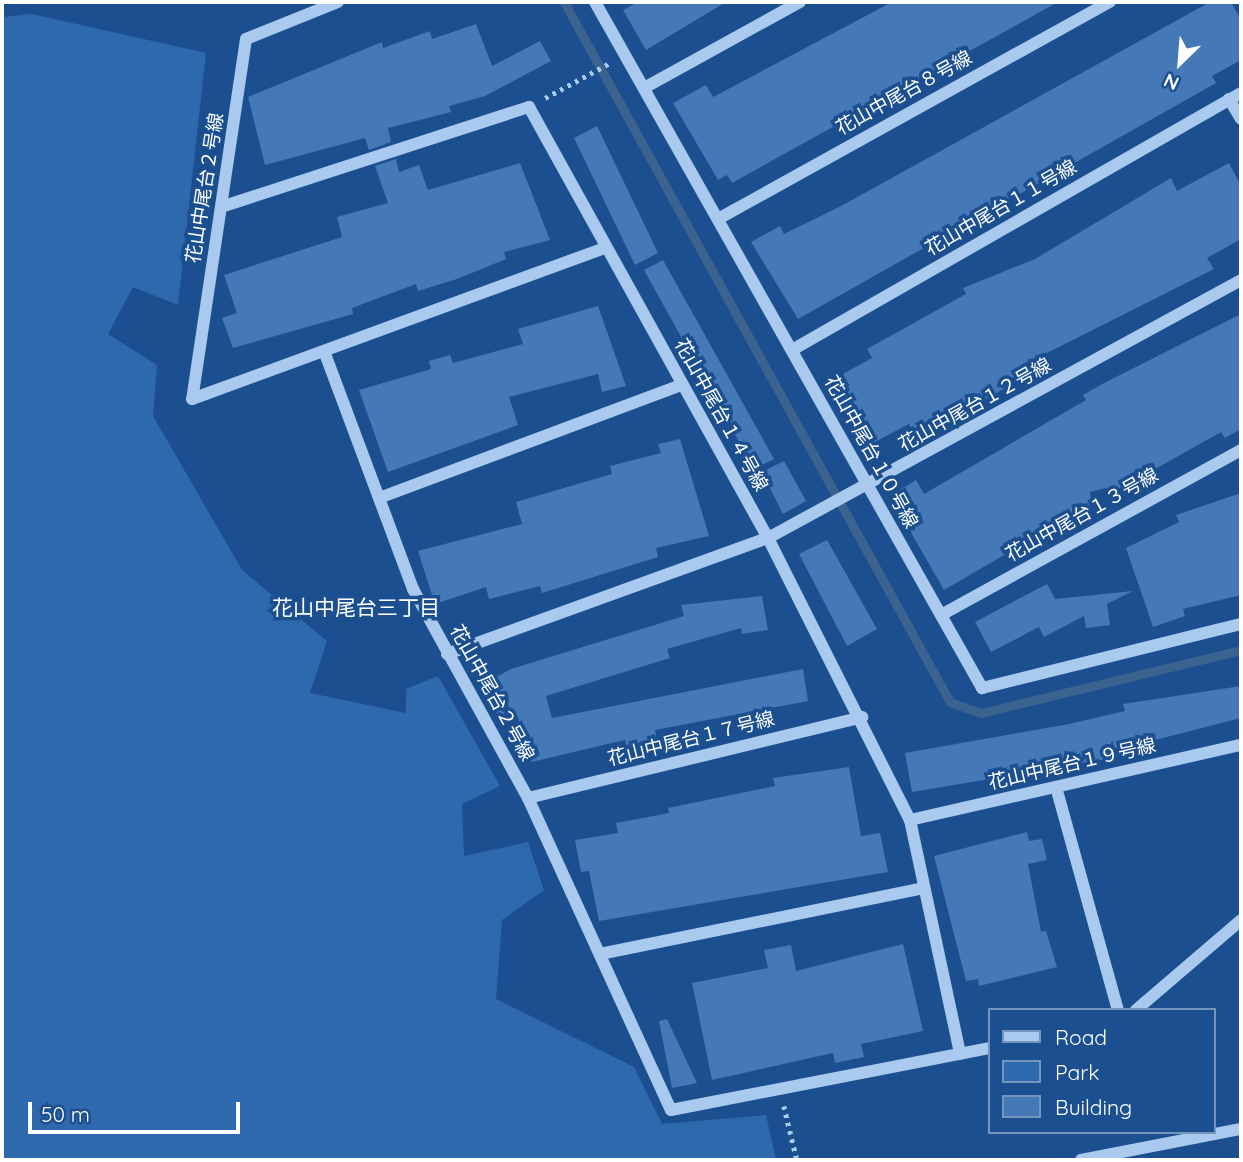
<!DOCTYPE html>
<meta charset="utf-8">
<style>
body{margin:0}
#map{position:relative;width:1243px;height:1162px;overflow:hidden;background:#1b4f8f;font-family:Quicksand,"Noto Sans JP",sans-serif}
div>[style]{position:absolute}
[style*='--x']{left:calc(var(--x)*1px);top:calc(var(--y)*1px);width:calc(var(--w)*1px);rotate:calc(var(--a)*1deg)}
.green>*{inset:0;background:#2e69ad}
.stream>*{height:9px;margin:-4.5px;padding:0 4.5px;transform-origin:4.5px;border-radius:4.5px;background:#3c6290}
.building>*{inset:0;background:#4478b7}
.path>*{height:4.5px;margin-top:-2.25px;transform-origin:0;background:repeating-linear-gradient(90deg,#a9c9ee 0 3.5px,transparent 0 8.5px)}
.minor>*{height:12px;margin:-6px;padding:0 6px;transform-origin:6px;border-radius:6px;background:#a9c9ee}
span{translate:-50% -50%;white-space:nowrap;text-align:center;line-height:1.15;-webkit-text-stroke:7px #1b4f8f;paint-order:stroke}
.street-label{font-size:19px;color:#fff}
.neighbourhood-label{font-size:21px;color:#fff}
.frame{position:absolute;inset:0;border:4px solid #fff;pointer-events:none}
.legend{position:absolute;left:988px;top:1008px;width:228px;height:126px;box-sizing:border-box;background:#1b4f8f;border:2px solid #7695bc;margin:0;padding:9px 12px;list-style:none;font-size:21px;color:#fff}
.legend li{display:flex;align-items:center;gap:14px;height:35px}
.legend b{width:35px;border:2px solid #7695bc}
.north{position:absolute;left:1145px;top:28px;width:70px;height:70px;-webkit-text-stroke:5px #1b4f8f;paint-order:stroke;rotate:205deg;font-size:19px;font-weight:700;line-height:28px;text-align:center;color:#fff}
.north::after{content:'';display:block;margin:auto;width:24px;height:32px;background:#fff;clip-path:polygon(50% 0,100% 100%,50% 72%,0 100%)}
.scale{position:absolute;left:28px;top:1102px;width:212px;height:32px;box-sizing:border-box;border:4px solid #fff;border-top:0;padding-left:9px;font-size:21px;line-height:24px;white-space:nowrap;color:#fff;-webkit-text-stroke:5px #1b4f8f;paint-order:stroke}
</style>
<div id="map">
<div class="green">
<i style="clip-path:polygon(32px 14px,206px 53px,178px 305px,133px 287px,108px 334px,157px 365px,153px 416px,242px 570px,327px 641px,310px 693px,406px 713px,406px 689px,438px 676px,500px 786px,462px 804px,464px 856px,528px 842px,544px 890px,502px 920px,496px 999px,634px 1067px,662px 1124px,766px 1115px,776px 1160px,2px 1160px,2px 17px)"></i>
</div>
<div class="stream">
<i style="--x:564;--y:2;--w:799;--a:61.13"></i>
<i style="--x:950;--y:702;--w:33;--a:20"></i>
<i style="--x:981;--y:713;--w:268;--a:-13.6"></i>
</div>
<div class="building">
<i style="clip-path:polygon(638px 2px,726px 2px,646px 50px,623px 10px)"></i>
<i style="clip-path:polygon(892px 2px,1058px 2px,732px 183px,727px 175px,718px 180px,673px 103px,706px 85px,713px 97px)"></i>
<i style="clip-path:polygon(1210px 2px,1231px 2px,1241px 20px,1241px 60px,1212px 76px,1216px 83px,798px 319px,751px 242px,780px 226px,784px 234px,841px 206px)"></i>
<i style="clip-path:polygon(476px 24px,492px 66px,540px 41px,551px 61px,485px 96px,449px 106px,451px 112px,388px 128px,391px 142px,369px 150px,365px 138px,265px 165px,248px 97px,382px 42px,383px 48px,430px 31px,432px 39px)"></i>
<i style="clip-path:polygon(597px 126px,658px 253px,635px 265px,574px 138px)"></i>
<i style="clip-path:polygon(396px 159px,399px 172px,419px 165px,428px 190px,520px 163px,550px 240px,504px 252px,506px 259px,457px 279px,418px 291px,416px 284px,352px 308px,353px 314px,233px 348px,222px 318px,237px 313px,224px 275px,342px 237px,337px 217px,388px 203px,375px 166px)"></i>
<i style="clip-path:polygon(1229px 163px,1241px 186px,1241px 239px,1207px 258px,1214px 269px,1023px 365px,1029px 375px,916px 437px,909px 424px,869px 445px,830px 381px,872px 358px,867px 349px,966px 294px,963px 288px,1035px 259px,1171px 178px,1177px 191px)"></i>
<i style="clip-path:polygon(663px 260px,774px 459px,754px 469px,644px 270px)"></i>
<i style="clip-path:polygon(598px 306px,626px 386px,602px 392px,598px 374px,509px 397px,518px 425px,388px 472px,359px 390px,431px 369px,429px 361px,450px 355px,453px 363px,523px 344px,518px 329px)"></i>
<i style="clip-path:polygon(1241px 314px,1241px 429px,1225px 438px,1221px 432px,1109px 495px,1106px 488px,1090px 492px,1092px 504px,944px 590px,890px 496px,916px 480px,924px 494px,1086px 400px,1083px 395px,1104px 383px)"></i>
<i style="clip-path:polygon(680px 439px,709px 536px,656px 548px,658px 557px,542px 593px,540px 586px,489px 599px,486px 587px,435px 604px,418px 551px,522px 524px,516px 502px,612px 474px,610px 466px,661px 453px,658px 444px)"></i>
<i style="clip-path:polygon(784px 461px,806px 501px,783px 514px,762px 472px)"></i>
<i style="clip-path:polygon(1241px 493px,1241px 595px,1183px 609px,1185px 616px,1153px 627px,1126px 548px,1179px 522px,1176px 515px)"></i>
<i style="clip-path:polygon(827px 540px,877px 629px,847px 646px,799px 554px)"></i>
<i style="clip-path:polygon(1047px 584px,1055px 599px,1133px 591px,1107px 604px,1110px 625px,1086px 628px,1084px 616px,1044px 637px,1039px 627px,991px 652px,975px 622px)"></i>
<i style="clip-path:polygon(762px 596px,768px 630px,742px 634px,741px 628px,667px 649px,670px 658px,546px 696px,552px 718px,803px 669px,808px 701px,655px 730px,657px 740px,626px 745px,625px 740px,527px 763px,518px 716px,506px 725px,488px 700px,484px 684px,511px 669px,684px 616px,681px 605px)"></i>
<i style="clip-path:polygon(1241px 686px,1241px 718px,1112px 751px,1114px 758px,912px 792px,905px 753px,1069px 724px,1125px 711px,1123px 704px)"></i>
<i style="clip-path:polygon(849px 767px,861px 836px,880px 833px,888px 872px,599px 921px,589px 871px,581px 872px,575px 840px,618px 833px,616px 823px,669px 813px,668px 808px,775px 786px,773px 778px)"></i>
<i style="clip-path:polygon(1027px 832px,1029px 841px,1042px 839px,1047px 860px,1028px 864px,1041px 932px,1046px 931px,1057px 967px,979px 986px,978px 979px,966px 981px,934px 856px)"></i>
<i style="clip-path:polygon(903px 944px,923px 1031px,861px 1044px,864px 1057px,835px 1063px,833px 1053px,712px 1080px,692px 983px,768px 968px,764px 950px,791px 945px,796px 971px)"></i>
<i style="clip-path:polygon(667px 1019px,697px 1083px,672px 1088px,659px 1021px)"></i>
</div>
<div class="path">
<i style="--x:545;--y:98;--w:72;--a:-28.4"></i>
<i style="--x:784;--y:1106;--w:56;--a:76.5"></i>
</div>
<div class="minor">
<i style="--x:338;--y:2;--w:99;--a:158.1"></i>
<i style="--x:246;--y:39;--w:364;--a:98.5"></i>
<i style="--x:192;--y:399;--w:440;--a:-20.1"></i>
<i style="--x:595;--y:2;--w:788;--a:60.57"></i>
<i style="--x:982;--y:688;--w:267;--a:-13.9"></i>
<i style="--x:644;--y:88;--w:178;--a:-28.9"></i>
<i style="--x:1229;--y:99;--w:23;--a:59"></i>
<i style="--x:221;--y:207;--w:324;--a:-18"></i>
<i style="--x:529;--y:107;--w:493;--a:61"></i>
<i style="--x:768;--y:538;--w:316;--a:63.3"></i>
<i style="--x:910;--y:820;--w:239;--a:77.9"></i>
<i style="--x:718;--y:219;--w:448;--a:-29"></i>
<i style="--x:792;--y:350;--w:517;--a:-29.79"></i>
<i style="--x:324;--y:351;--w:254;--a:69.5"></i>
<i style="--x:413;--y:589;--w:239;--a:61.2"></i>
<i style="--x:528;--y:798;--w:343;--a:65.4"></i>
<i style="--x:671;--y:1110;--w:324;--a:-11"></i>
<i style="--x:379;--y:498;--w:323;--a:-20.5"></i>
<i style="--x:941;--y:615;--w:342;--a:-28.8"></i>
<i style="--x:447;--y:654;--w:341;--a:-19.9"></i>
<i style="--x:768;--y:538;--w:539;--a:-28.61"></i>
<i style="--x:1056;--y:787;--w:231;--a:74.5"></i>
<i style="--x:528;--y:798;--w:344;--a:-13.6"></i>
<i style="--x:910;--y:820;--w:339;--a:-12.8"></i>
<i style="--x:600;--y:954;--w:330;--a:-11.5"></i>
<i style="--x:1136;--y:1010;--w:138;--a:-40.6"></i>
<i style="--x:1081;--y:1160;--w:163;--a:-11"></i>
</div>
<div class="street-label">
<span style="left:904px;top:93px;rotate:-29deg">花山中尾台８号線</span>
<span style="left:205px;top:188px;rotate:-81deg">花山中尾台２号線</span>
<span style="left:1001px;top:208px;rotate:-30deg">花山中尾台１１号線</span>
<span style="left:975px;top:405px;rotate:-29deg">花山中尾台１２号線</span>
<span style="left:721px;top:415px;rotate:61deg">花山中尾台１４号線</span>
<span style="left:871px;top:452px;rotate:61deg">花山中尾台１０号線</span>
<span style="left:1082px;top:515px;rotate:-29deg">花山中尾台１３号線</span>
<span style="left:492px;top:693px;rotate:61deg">花山中尾台２号線</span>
<span style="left:691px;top:739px;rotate:-14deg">花山中尾台１７号線</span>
<span style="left:1072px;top:764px;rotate:-13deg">花山中尾台１９号線</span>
</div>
<div class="neighbourhood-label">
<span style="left:356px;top:607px">花山中尾台三丁目</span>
</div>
<div class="frame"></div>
<ul class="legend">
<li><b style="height:9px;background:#a9c9ee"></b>Road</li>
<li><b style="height:19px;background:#2e69ad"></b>Park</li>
<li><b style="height:19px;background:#4478b7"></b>Building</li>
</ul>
<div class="north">N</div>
<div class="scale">50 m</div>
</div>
